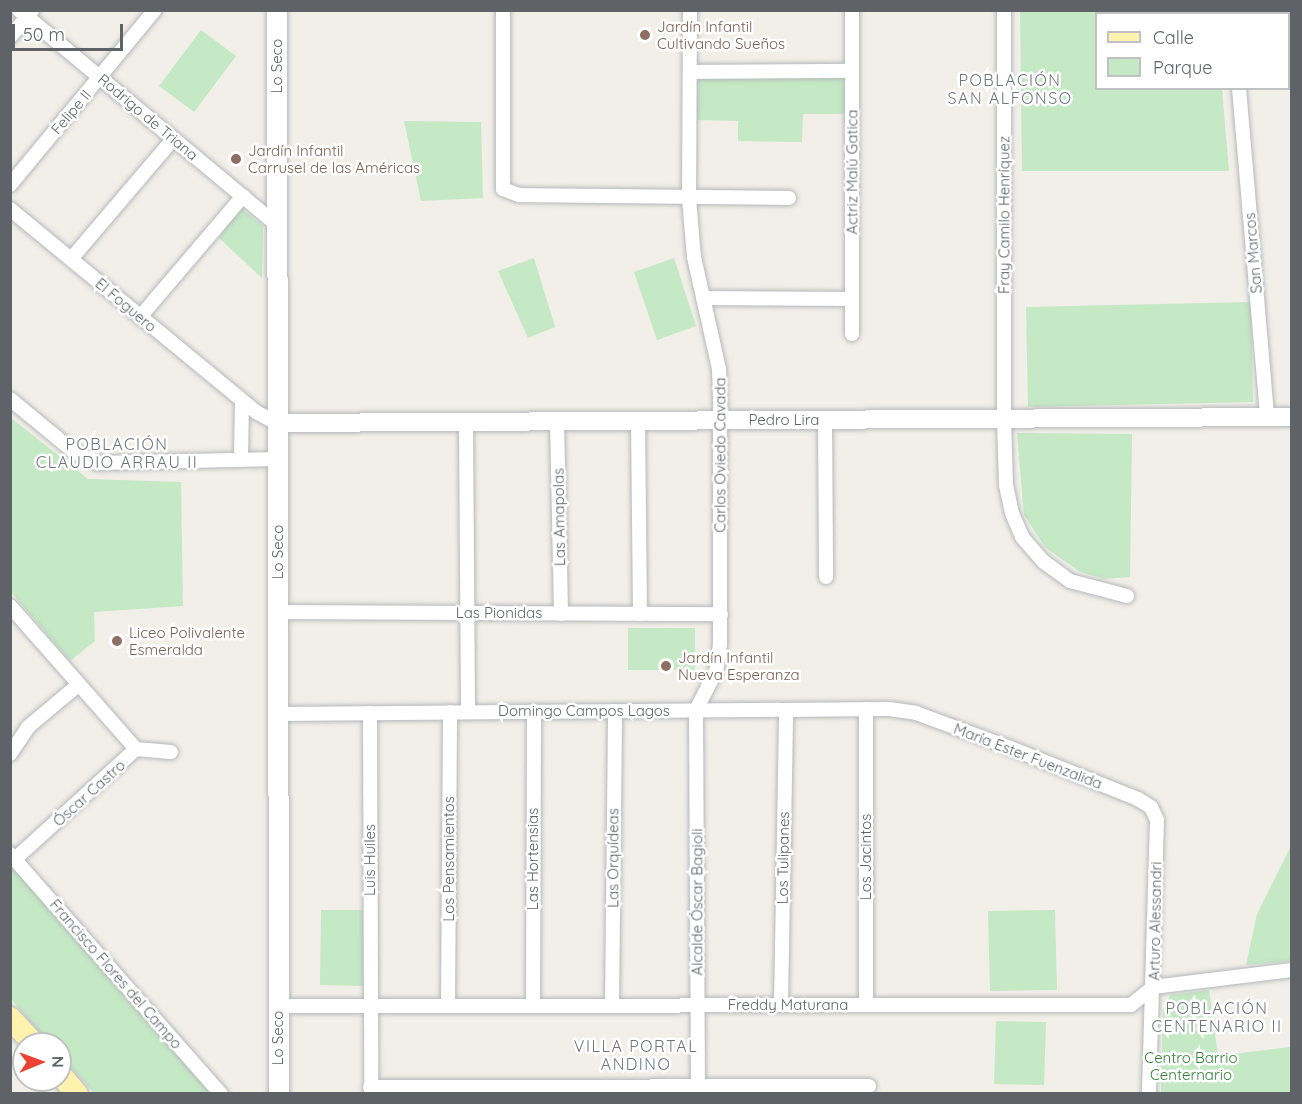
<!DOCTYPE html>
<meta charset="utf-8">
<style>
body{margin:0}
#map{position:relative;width:1302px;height:1104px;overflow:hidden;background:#f1efe8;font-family:Quicksand,sans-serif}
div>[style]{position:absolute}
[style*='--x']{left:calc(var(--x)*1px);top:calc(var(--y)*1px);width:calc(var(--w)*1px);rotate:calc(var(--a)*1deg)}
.green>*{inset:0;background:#c5e8c5}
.roads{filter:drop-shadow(0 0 2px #b5b8bc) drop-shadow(0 0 2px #b5b8bc)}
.minor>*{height:14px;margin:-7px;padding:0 7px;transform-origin:7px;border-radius:7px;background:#fff}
.tertiary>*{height:18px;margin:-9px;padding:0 9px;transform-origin:9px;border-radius:9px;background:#fff}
.secondary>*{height:20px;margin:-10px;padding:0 10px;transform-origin:10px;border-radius:10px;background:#fff}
.primary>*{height:22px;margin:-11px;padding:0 11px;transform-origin:11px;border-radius:11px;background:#fff2af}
.dots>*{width:16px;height:16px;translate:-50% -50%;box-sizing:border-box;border:3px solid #fff;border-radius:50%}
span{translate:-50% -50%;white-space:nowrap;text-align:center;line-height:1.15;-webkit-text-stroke:5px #fff;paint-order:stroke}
.education-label{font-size:15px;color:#785e54}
.left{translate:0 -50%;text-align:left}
.street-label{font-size:15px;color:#5f6368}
.park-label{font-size:15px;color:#348238}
.neighbourhood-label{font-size:16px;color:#70757a;letter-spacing:1.5px}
.frame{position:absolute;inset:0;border:12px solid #5f6368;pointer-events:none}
.legend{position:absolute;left:1095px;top:12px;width:195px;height:78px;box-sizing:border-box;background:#fff;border:2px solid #bfc1c3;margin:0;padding:8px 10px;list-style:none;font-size:18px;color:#5f6368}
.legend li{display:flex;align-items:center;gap:12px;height:30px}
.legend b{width:30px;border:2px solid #bfc1c3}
.north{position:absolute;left:12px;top:1032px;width:60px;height:60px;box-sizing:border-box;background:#fff;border:2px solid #bfc1c3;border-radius:50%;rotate:89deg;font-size:16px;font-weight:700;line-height:24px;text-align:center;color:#5f6368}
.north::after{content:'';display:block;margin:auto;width:21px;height:27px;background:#ea4335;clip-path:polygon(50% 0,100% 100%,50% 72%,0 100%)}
.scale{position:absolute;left:12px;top:24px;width:111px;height:27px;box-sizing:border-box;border:3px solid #5f6368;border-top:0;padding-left:8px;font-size:18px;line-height:21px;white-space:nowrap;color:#5f6368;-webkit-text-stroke:4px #fff;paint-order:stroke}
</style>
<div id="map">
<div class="green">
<i style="clip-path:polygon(1020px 11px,1215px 11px,1215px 13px,1096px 14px,1096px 88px,1222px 89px,1229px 171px,1022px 171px)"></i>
<i style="clip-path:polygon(201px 30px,236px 56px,194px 112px,159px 86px)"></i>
<i style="clip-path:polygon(697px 77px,846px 78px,845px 114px,803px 114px,802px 142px,738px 141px,738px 121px,696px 120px)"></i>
<i style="clip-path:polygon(404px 121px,481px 122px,483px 198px,421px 201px)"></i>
<i style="clip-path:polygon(240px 207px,263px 226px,262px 278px,219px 238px)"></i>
<i style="clip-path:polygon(534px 258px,555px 327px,528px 338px,498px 271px)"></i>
<i style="clip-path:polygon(674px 258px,696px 326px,657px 340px,634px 272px)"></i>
<i style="clip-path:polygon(1251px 302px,1253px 402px,1028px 407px,1026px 307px)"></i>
<i style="clip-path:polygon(11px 418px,88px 479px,181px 482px,183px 606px,94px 612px,95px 641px,70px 661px,11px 592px)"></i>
<i style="clip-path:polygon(1017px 433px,1132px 434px,1130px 577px,1104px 579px,1080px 572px,1045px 547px,1024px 515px)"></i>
<i style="clip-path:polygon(628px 628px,695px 628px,695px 670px,628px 670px)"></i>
<i style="clip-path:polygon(1291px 846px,1291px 961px,1246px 965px,1257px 914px)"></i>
<i style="clip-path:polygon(10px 857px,218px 1093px,94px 1093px,60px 1055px,60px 1044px,50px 1044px,11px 999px)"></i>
<i style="clip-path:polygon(321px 910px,363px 910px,363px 986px,320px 985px)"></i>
<i style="clip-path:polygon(1055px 910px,1057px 990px,990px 991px,988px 911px)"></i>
<i style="clip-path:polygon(1209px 990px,1218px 1056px,1291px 1047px,1291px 1093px,1161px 1093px,1163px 1011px,1170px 995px)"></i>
<i style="clip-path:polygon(996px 1021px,1046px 1022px,1044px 1085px,994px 1084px)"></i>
</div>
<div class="roads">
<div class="minor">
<i style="--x:19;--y:10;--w:336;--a:39.8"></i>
<i style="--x:503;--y:10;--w:179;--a:90"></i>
<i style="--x:503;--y:189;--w:17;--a:21"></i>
<i style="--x:519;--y:195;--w:270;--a:0.6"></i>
<i style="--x:690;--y:10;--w:188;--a:90.3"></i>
<i style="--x:689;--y:198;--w:59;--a:85.2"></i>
<i style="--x:694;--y:257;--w:115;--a:77.4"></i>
<i style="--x:719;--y:369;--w:38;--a:88"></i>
<i style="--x:720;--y:407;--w:237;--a:90"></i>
<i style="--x:720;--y:644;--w:27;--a:98"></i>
<i style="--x:716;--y:671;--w:44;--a:117.1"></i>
<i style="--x:696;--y:710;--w:384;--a:89.7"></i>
<i style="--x:1004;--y:10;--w:409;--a:90"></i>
<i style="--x:1004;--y:419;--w:66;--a:88.3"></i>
<i style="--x:1006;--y:485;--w:29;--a:78"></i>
<i style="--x:1012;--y:513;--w:26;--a:67"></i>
<i style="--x:1022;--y:537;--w:33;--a:49"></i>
<i style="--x:1044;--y:562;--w:32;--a:36"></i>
<i style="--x:1070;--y:581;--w:59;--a:14.7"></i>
<i style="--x:1232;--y:10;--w:4;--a:90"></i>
<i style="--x:10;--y:37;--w:34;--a:-50"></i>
<i style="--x:691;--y:72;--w:161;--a:-0.4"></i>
<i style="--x:1239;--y:88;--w:330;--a:85.1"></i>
<i style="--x:10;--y:185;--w:227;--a:-50.4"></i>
<i style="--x:10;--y:209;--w:319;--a:39.5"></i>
<i style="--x:256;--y:412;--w:24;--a:28"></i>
<i style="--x:71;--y:259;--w:157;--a:-49.6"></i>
<i style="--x:703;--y:298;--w:149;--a:0.4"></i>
<i style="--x:140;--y:317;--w:159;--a:-49.6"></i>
<i style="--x:852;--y:334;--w:324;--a:-90"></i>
<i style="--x:10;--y:399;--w:82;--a:39.5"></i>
<i style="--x:73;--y:451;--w:27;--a:27"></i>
<i style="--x:97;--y:463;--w:181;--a:-1.3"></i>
<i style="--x:825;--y:420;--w:157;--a:89.6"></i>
<i style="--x:557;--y:421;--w:193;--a:88.8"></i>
<i style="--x:638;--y:421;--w:193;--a:89.4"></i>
<i style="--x:466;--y:422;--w:290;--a:89.6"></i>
<i style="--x:241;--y:458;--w:57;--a:-89"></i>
<i style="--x:10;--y:606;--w:191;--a:48.6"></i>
<i style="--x:278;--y:612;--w:443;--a:0.3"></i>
<i style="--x:866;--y:709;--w:296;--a:90"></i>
<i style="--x:370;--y:713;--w:381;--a:89.8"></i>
<i style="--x:278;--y:714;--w:611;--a:-0.47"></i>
<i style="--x:889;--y:709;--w:27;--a:8"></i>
<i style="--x:916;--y:713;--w:98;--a:20.3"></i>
<i style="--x:1008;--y:747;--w:140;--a:21.8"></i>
<i style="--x:1138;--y:799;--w:15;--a:32"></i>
<i style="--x:1151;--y:807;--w:14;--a:65"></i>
<i style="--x:1157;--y:820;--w:274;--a:91.7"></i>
<i style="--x:10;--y:754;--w:32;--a:-56"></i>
<i style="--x:28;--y:727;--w:64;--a:-39.9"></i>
<i style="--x:10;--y:854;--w:320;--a:48.7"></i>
<i style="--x:15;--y:859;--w:164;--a:-42.3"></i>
<i style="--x:136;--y:749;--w:35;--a:5"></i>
<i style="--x:781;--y:1005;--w:295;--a:-89"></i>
<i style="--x:278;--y:1006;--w:853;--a:-0.07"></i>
<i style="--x:1131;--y:1005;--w:28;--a:-39"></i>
<i style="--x:1153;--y:987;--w:140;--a:-7"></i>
<i style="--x:448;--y:1006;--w:294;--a:-89.6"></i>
<i style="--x:533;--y:1006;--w:294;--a:-89.8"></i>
<i style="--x:612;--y:1006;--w:295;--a:-89.4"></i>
<i style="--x:370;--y:1087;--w:499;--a:-0.1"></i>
</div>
<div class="tertiary">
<i style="--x:277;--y:423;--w:1015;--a:-0.34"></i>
</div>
<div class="secondary">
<i style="--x:277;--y:10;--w:1084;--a:89.89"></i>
</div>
<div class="primary">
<i style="--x:10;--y:1018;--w:35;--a:47"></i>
<i style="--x:60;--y:1074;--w:26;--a:50"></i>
</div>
</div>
<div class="dots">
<i style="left:645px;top:35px;background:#8d6e63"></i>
<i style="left:236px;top:159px;background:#8d6e63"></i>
<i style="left:117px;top:641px;background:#8d6e63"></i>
<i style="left:666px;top:666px;background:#8d6e63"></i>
</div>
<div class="education-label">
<span class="left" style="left:657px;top:35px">Jardín Infantil<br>Cultivando Sueños</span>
<span class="left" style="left:248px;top:159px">Jardín Infantil<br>Carrusel de las Américas</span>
<span class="left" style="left:129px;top:641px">Liceo Polivalente<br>Esmeralda</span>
<span class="left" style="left:678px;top:666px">Jardín Infantil<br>Nueva Esperanza</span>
</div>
<div class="street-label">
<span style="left:277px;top:66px;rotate:-90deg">Lo Seco</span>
<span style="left:71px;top:112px;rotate:-50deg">Felipe II</span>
<span style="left:148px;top:117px;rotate:40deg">Rodrigo de Triana</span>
<span style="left:852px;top:172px;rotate:-90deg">Actriz Malú Gatica</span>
<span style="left:1004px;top:215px;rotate:-90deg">Fray Camilo Henríquez</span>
<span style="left:1253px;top:253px;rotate:-95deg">San Marcos</span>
<span style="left:126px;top:305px;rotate:40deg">El Foguero</span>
<span style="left:784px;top:420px">Pedro Lira</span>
<span style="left:720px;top:455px;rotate:-90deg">Carlos Oviedo Cavada</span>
<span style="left:559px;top:517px;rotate:-91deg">Las Amapolas</span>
<span style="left:278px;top:552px;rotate:-90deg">Lo Seco</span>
<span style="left:499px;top:613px">Las Pionidas</span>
<span style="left:584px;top:711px">Domingo Campos Lagos</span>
<span style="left:1028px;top:756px;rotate:21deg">María Ester Fuenzalida</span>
<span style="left:89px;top:793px;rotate:-42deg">Óscar Castro</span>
<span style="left:866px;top:857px;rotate:-90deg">Los Jacintos</span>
<span style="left:613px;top:858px;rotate:-90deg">Las Orquídeas</span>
<span style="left:783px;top:858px;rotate:-89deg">Los Tulipanes</span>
<span style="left:449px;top:859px;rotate:-90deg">Los Pensamientos</span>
<span style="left:533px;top:859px;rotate:-90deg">Las Hortensias</span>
<span style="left:370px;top:860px;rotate:-90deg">Luis Huiles</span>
<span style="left:697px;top:902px;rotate:-90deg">Alcalde Óscar Bagioli</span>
<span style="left:1155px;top:921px;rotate:-89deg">Arturo Alessandri</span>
<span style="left:116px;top:974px;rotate:49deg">Francisco Flores del Campo</span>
<span style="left:788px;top:1005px">Freddy Maturana</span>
<span style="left:278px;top:1038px;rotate:-90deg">Lo Seco</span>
</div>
<div class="park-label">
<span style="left:1191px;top:1066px">Centro Barrio<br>Centernario</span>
</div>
<div class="neighbourhood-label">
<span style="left:1010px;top:89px">POBLACIÓN<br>SAN ALFONSO</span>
<span style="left:117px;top:453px">POBLACIÓN<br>CLAUDIO ARRAU II</span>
<span style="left:1217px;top:1017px">POBLACIÓN<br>CENTENARIO II</span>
<span style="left:636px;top:1055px">VILLA PORTAL<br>ANDINO</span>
</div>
<div class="frame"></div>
<ul class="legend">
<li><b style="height:8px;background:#fff2af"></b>Calle</li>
<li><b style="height:16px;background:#c5e8c5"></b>Parque</li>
</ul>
<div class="north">N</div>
<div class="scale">50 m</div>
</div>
